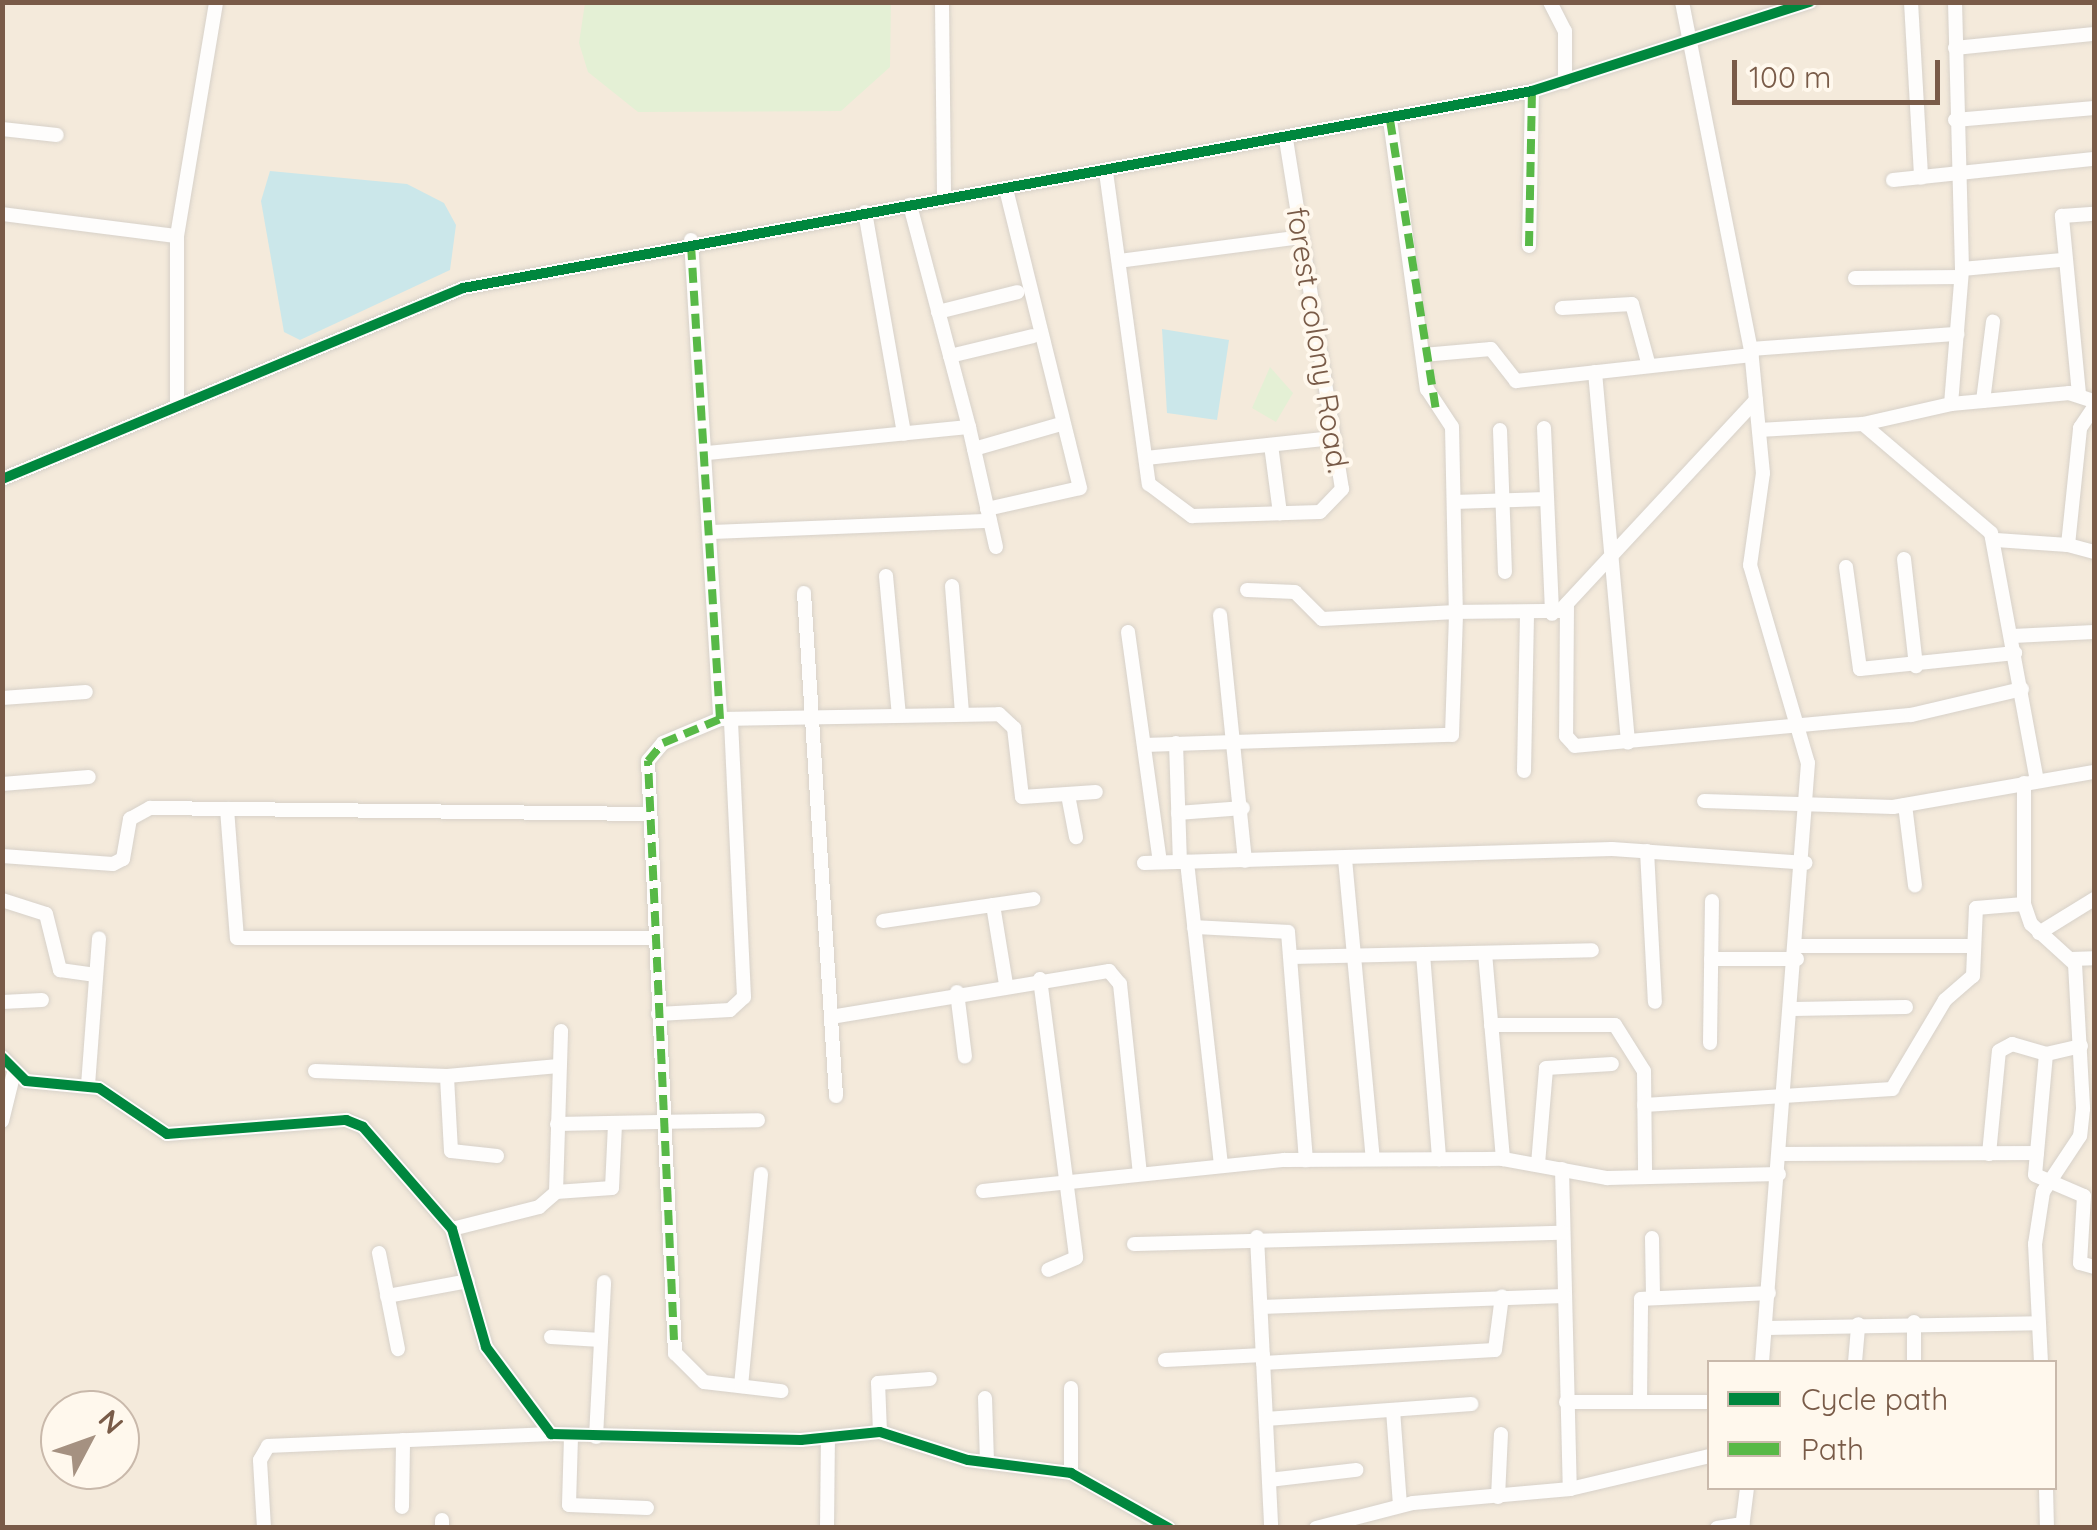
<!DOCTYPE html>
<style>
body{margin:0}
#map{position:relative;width:2097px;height:1530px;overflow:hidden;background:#f8f4ec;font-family:Quicksand,sans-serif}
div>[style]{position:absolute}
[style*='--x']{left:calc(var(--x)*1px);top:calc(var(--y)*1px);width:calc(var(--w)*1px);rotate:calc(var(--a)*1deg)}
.residential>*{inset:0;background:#f4eadb}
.green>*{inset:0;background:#e4f0d5}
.water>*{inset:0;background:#cbe7ea}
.roads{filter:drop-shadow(0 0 2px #d7d1c9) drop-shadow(0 0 2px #d7d1c9)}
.minor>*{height:14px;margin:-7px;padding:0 7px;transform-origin:7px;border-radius:7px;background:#fefdfc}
.quiet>*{height:8px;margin-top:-4px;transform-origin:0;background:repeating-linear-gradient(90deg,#58b947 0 15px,transparent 0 23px)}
.cycleway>*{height:10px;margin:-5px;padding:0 5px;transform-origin:5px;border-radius:5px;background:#00873e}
span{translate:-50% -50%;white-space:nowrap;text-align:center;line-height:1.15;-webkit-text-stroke:8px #fff8ed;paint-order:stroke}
.street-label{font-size:30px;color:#795b48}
.frame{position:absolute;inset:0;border:5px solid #795b48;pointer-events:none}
.legend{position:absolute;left:1707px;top:1360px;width:350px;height:130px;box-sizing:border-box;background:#fff8ed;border:2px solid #c9b9ab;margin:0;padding:12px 18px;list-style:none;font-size:30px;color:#795b48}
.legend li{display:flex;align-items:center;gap:20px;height:50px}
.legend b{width:50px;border:2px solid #c9b9ab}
.north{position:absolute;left:40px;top:1390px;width:100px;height:100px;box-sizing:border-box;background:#fff8ed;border:2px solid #c9b9ab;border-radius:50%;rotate:49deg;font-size:28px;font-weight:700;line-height:40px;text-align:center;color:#795b48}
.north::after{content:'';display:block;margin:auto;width:35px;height:45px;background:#a59181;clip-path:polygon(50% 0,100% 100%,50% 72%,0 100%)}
.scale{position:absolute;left:1732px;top:60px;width:208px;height:45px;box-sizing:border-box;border:5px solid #795b48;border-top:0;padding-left:12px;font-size:30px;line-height:35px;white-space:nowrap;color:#795b48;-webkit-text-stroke:8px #fff8ed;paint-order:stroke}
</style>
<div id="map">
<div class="residential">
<i style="clip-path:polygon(evenodd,3px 3px,2094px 3px,2094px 1527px,3px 1528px,3px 3px,1710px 1362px,2054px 1362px,2054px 1488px,1710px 1488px,1710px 1362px,3px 3px,60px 1410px,120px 1410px,120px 1470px,60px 1470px,60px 1410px)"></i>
</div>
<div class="green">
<i style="clip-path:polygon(891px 2px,890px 67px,841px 111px,638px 112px,588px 72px,579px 43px,585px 3px)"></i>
<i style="clip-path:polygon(1270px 367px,1293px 393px,1276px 422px,1252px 408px)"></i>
</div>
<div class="water">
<i style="clip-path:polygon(270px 171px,407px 184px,444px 203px,456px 225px,450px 270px,300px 340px,284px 332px,261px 201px)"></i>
<i style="clip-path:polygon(1162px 329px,1229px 340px,1217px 420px,1167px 413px)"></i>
</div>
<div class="roads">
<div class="minor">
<i style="--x:942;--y:2;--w:197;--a:89.4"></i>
<i style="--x:1550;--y:2;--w:33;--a:63"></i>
<i style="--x:1565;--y:31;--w:51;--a:90"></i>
<i style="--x:1682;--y:2;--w:354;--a:78.8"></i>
<i style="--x:1751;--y:349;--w:125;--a:84.5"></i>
<i style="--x:1763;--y:473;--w:93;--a:98"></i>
<i style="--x:1750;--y:565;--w:206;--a:73.7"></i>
<i style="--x:1808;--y:763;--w:601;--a:94.39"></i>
<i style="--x:1911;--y:2;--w:176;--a:86.7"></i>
<i style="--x:1955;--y:48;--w:140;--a:-5.8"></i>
<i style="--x:1390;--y:120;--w:272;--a:82.2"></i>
<i style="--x:1427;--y:389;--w:45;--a:56.7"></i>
<i style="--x:1452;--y:427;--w:185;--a:88.8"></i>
<i style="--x:1456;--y:612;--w:104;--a:-0.6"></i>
<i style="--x:1560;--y:611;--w:288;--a:-47.1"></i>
<i style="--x:1955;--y:120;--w:140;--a:-4.9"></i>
<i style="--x:2;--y:129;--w:55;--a:6.2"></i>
<i style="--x:1106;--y:172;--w:315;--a:82.2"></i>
<i style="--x:1149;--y:484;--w:54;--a:36.7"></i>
<i style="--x:1192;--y:516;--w:128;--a:-1.8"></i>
<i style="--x:1320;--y:512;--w:32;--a:-46"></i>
<i style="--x:1342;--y:489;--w:354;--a:-99.1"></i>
<i style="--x:1893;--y:180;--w:202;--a:-6"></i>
<i style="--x:865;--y:212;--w:225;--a:80"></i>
<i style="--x:2;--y:214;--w:176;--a:7.2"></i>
<i style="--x:177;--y:236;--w:169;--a:90"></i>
<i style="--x:177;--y:236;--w:237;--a:-80.5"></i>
<i style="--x:691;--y:240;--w:480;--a:86.5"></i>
<i style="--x:720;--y:719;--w:62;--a:157.2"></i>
<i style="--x:663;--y:743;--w:23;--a:130"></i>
<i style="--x:648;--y:761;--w:593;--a:87.39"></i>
<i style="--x:675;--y:1353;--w:41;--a:45"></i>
<i style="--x:704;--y:1382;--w:78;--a:6.7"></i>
<i style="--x:1529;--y:246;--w:155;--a:-88.9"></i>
<i style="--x:1119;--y:261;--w:184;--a:-7.5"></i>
<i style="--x:1962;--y:269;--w:98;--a:-5.2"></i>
<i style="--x:1855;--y:278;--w:106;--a:-0.5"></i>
<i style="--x:1562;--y:308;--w:70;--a:-3.3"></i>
<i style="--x:1632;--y:304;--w:64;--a:74.7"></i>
<i style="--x:938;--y:312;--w:82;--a:-14"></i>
<i style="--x:1751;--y:349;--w:207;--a:-4.2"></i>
<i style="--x:1423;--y:355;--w:68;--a:-5"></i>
<i style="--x:1491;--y:349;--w:41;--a:52"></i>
<i style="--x:1516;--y:381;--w:237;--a:-6.3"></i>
<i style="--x:950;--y:356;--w:85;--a:-13.5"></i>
<i style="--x:1595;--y:372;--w:372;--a:84.9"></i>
<i style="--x:2079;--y:394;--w:179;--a:-95.5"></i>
<i style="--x:2062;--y:216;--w:32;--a:-4"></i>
<i style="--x:1983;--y:401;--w:80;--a:-82.8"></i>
<i style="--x:1951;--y:404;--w:135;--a:-85.3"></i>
<i style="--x:1962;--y:269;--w:267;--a:-91.5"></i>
<i style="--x:1863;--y:424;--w:90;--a:-12.8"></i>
<i style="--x:1951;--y:404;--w:119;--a:-5.3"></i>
<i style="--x:2069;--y:393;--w:26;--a:18"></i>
<i style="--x:969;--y:427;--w:123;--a:77.3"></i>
<i style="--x:1544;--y:428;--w:186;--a:87.5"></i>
<i style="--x:1500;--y:430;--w:142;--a:88"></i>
<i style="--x:1759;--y:430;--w:104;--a:-3.3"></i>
<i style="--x:1863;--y:424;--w:168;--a:40.4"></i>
<i style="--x:1991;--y:533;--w:252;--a:79.5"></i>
<i style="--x:1271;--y:445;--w:69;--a:82.5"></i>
<i style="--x:974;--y:449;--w:86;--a:-16.1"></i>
<i style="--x:707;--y:453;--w:263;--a:-5.7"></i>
<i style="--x:969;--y:427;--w:230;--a:-104.9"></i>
<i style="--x:1146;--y:458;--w:188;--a:-6.1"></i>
<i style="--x:2;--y:479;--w:499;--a:-22.5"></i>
<i style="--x:463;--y:288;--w:1087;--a:-10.44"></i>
<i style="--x:1532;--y:91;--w:292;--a:-17.8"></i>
<i style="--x:1454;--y:502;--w:92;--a:-1.9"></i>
<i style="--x:987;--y:509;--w:95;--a:-12.7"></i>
<i style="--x:1080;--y:488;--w:307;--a:-103.9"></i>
<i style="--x:713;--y:532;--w:277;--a:-2.3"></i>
<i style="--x:1996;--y:540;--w:72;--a:4"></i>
<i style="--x:2068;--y:545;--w:118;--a:-84.1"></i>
<i style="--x:2080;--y:428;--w:25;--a:-56"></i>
<i style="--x:2068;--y:545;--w:27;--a:15"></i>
<i style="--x:1904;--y:559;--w:108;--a:83.6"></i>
<i style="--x:1846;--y:567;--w:103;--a:82.2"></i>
<i style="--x:1860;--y:669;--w:156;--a:-5.9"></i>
<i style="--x:886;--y:576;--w:140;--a:84.7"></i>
<i style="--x:952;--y:586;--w:127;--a:85.5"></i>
<i style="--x:804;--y:593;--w:504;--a:86.36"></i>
<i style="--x:1567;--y:604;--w:132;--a:90.4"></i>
<i style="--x:1566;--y:736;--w:13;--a:48"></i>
<i style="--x:1575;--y:746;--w:337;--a:-5.3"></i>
<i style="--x:1911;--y:715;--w:114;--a:-13.2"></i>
<i style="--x:1220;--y:615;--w:247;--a:84.2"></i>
<i style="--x:1128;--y:632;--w:232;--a:82.1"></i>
<i style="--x:2013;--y:636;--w:81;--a:-2.8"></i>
<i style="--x:2;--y:698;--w:84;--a:-4.1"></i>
<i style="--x:720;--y:719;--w:279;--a:-1"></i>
<i style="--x:999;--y:714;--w:21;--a:43"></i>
<i style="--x:1014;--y:728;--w:69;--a:83.4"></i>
<i style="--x:1022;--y:797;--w:74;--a:-3.9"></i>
<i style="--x:1176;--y:743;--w:119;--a:88.1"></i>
<i style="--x:1144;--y:745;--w:308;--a:-1.9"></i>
<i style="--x:1452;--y:735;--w:123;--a:-88.1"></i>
<i style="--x:1456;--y:612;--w:134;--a:177"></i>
<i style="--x:1322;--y:619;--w:38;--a:-135"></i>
<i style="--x:1295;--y:592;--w:48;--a:-177.6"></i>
<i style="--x:1524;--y:771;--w:155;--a:-88.9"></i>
<i style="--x:2024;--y:783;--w:121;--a:90"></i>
<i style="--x:2024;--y:904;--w:21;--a:71"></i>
<i style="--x:2031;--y:924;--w:59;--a:42.3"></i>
<i style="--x:2075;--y:964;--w:145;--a:86.8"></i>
<i style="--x:2083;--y:1109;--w:27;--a:96"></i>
<i style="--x:2080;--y:1136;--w:67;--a:123.5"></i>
<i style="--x:2043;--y:1192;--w:53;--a:98.7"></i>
<i style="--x:2035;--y:1244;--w:118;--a:87.1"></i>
<i style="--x:2;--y:784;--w:87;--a:-4.6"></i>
<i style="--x:1068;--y:795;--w:43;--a:79.2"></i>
<i style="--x:1704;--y:801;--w:189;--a:1.8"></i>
<i style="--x:1893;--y:807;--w:204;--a:-9.9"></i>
<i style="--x:1905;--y:805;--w:81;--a:82.9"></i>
<i style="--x:227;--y:809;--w:129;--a:85.6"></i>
<i style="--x:237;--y:938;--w:417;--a:0"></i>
<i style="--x:1178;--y:813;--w:65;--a:-4.4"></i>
<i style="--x:1647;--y:851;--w:151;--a:87"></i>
<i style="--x:2;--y:856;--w:111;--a:4.1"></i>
<i style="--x:113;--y:864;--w:11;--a:-27"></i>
<i style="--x:123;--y:859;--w:41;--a:-80.1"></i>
<i style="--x:130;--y:819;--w:23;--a:-29"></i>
<i style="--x:150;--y:808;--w:500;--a:0.69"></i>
<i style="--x:1345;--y:859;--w:301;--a:84.7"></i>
<i style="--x:1187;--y:862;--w:304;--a:83.6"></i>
<i style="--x:1144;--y:863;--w:468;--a:-1.7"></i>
<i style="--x:1612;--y:849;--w:194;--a:4.1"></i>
<i style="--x:2;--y:900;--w:46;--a:17.7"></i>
<i style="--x:46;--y:914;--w:58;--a:76"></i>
<i style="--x:60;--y:970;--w:36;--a:8"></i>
<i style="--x:993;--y:905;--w:80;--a:80.7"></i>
<i style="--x:883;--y:921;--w:152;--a:-8.3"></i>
<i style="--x:1194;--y:927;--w:94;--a:3"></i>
<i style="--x:1288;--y:932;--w:229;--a:85.5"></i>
<i style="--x:2039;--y:933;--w:65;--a:-31.7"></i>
<i style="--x:1798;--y:946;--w:176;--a:0"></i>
<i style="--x:1485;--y:953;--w:207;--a:85"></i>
<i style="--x:1423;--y:954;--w:206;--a:85.5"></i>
<i style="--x:1292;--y:957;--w:300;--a:-1.3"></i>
<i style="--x:1711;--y:959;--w:86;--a:0"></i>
<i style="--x:2071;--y:959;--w:23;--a:-2"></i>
<i style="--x:1040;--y:979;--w:281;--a:82.6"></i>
<i style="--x:1076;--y:1258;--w:30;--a:157"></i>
<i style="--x:957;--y:992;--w:65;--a:83"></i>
<i style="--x:2;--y:1002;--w:40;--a:-2.9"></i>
<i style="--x:1793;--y:1009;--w:113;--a:-1"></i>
<i style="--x:658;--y:1014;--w:72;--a:-3.2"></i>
<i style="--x:730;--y:1010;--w:19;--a:-43"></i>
<i style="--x:744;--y:997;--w:278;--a:-92.7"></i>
<i style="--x:831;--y:1017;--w:282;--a:-9.4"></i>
<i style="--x:1109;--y:971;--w:17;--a:50"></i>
<i style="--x:1120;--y:984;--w:190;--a:84"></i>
<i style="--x:1491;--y:1025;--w:124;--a:0"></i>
<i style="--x:1615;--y:1025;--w:54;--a:57.8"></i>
<i style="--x:1644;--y:1071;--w:103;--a:89.4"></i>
<i style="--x:1710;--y:1043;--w:142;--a:-89.2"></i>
<i style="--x:2081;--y:1046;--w:36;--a:167"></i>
<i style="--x:2046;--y:1054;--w:121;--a:95.2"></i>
<i style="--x:2035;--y:1175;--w:53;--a:23.2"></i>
<i style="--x:2084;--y:1196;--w:67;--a:93.4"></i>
<i style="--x:2080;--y:1263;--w:15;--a:16"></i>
<i style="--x:2;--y:1057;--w:34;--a:45"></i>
<i style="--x:26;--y:1081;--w:73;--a:5.5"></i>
<i style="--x:99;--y:1088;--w:82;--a:34.1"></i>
<i style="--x:167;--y:1134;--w:180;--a:-4.5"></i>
<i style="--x:346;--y:1120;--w:18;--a:22"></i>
<i style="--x:363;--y:1127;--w:135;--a:48.9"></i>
<i style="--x:452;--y:1229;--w:123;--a:73.9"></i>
<i style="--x:486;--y:1347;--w:109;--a:53.2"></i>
<i style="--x:551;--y:1434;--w:250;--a:1.4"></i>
<i style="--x:801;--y:1440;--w:79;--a:-5.8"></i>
<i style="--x:880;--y:1432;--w:92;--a:17.7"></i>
<i style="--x:968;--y:1460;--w:104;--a:7.2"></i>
<i style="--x:1071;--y:1473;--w:112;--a:29.3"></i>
<i style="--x:315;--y:1071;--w:132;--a:2.2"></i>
<i style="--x:88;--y:1085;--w:147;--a:-85.7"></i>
<i style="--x:1644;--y:1105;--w:249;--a:-3.7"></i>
<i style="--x:1892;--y:1089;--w:104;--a:-59.2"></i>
<i style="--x:1945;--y:1000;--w:37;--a:-41"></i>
<i style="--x:1973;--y:976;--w:68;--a:-87.5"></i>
<i style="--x:1976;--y:908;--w:48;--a:-4.8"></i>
<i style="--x:2;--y:1121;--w:50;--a:-76.2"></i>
<i style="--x:557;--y:1124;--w:201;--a:-1.1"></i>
<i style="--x:1781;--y:1154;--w:256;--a:-0.2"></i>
<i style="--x:1989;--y:1154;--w:103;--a:-84.5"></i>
<i style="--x:1999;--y:1051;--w:15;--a:-28"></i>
<i style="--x:2012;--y:1044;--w:35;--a:16"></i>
<i style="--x:497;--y:1156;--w:46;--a:-173.8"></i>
<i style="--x:451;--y:1151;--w:75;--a:-93.1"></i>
<i style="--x:447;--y:1076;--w:112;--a:-5.1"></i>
<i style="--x:1538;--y:1164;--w:96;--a:-85.2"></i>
<i style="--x:1546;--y:1068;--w:66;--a:-3.5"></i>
<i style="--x:1562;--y:1169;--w:320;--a:88.6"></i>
<i style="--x:983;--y:1191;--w:303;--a:-5.9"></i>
<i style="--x:1284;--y:1160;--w:219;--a:-0.3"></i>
<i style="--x:1503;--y:1159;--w:106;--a:10.4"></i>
<i style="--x:1607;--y:1178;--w:172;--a:-1.3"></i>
<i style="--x:556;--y:1192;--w:56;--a:-4.1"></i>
<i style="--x:612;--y:1188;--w:64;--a:-87.3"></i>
<i style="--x:452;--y:1229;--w:90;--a:-14.2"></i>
<i style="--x:539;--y:1207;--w:23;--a:-41"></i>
<i style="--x:556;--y:1192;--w:161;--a:-88.2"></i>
<i style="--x:1257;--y:1237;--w:291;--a:87.2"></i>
<i style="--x:1652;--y:1238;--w:58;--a:89"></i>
<i style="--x:1134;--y:1244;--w:429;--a:-1.5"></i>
<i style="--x:379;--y:1253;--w:98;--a:78.8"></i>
<i style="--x:387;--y:1296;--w:82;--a:-10.5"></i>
<i style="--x:1261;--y:1307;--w:303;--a:-2.1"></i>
<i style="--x:1766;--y:1328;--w:273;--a:-1"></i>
<i style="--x:551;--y:1337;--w:50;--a:3.4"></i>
<i style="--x:1165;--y:1360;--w:98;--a:-2.9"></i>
<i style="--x:1855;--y:1362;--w:38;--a:-85"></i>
<i style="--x:1914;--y:1362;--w:40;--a:-90"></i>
<i style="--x:1263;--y:1363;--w:232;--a:-3.2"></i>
<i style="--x:1495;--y:1350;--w:54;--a:-82.6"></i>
<i style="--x:741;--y:1386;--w:213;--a:-84.6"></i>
<i style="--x:1071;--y:1388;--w:85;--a:90"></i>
<i style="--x:985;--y:1398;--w:64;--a:88.2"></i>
<i style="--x:1566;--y:1402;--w:144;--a:0"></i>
<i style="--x:1640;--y:1402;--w:103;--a:-89.4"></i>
<i style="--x:1641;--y:1299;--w:128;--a:-2.7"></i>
<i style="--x:1393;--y:1410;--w:95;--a:85.8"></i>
<i style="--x:1266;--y:1419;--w:206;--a:-4.2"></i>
<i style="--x:880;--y:1432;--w:49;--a:-92.3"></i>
<i style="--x:878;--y:1383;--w:52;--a:-4.4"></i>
<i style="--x:571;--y:1437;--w:68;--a:91.7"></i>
<i style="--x:569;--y:1505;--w:78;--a:2.2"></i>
<i style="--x:596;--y:1437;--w:155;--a:-87"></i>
<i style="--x:1269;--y:1480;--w:88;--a:-6.6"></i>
<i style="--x:2046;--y:1488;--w:40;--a:88.6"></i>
<i style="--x:1498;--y:1497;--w:63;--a:-87.3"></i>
<i style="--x:402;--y:1507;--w:67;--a:-89.1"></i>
<i style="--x:264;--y:1528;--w:68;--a:-93.4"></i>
<i style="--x:260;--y:1460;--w:16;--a:-60"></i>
<i style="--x:268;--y:1446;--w:283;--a:-2.4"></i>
<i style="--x:442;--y:1528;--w:8;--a:-90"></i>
<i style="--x:827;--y:1528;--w:91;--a:-89.4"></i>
<i style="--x:1316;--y:1528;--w:100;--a:-14.5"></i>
<i style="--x:1413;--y:1503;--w:158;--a:-5.1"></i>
<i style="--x:1570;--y:1489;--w:144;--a:-13.3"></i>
<i style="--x:1717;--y:1528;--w:26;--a:-9"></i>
<i style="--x:1742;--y:1528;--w:40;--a:-82.9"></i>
</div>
</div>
<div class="quiet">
<i style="--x:1390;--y:120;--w:295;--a:81"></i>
<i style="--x:1529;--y:246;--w:155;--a:-88.9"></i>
<i style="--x:674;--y:1340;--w:580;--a:-92.57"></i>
<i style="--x:648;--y:761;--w:23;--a:-50"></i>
<i style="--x:663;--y:743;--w:62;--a:-22.8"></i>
<i style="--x:720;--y:719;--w:480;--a:-93.5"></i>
</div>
<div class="cycleway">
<i style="--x:2;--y:479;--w:499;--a:-22.5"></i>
<i style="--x:463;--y:288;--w:1087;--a:-10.44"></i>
<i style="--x:1532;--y:91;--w:292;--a:-17.8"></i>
<i style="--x:2;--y:1057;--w:34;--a:45"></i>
<i style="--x:26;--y:1081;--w:73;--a:5.5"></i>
<i style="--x:99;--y:1088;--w:82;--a:34.1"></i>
<i style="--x:167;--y:1134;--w:180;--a:-4.5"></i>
<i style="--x:346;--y:1120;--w:18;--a:22"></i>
<i style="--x:363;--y:1127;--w:135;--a:48.9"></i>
<i style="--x:452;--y:1229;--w:123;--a:73.9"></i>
<i style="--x:486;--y:1347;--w:109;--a:53.2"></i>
<i style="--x:551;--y:1434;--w:250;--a:1.4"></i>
<i style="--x:801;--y:1440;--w:79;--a:-5.8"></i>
<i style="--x:880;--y:1432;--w:92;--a:17.7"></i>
<i style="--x:968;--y:1460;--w:104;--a:7.2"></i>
<i style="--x:1071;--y:1473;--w:112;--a:29.3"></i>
</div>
<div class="street-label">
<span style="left:1318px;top:340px;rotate:81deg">forest colony Road.</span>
</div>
<div class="frame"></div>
<ul class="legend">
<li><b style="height:12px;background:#00873e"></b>Cycle path</li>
<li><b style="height:12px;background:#58b947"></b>Path</li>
</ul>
<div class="north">N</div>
<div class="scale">100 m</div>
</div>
